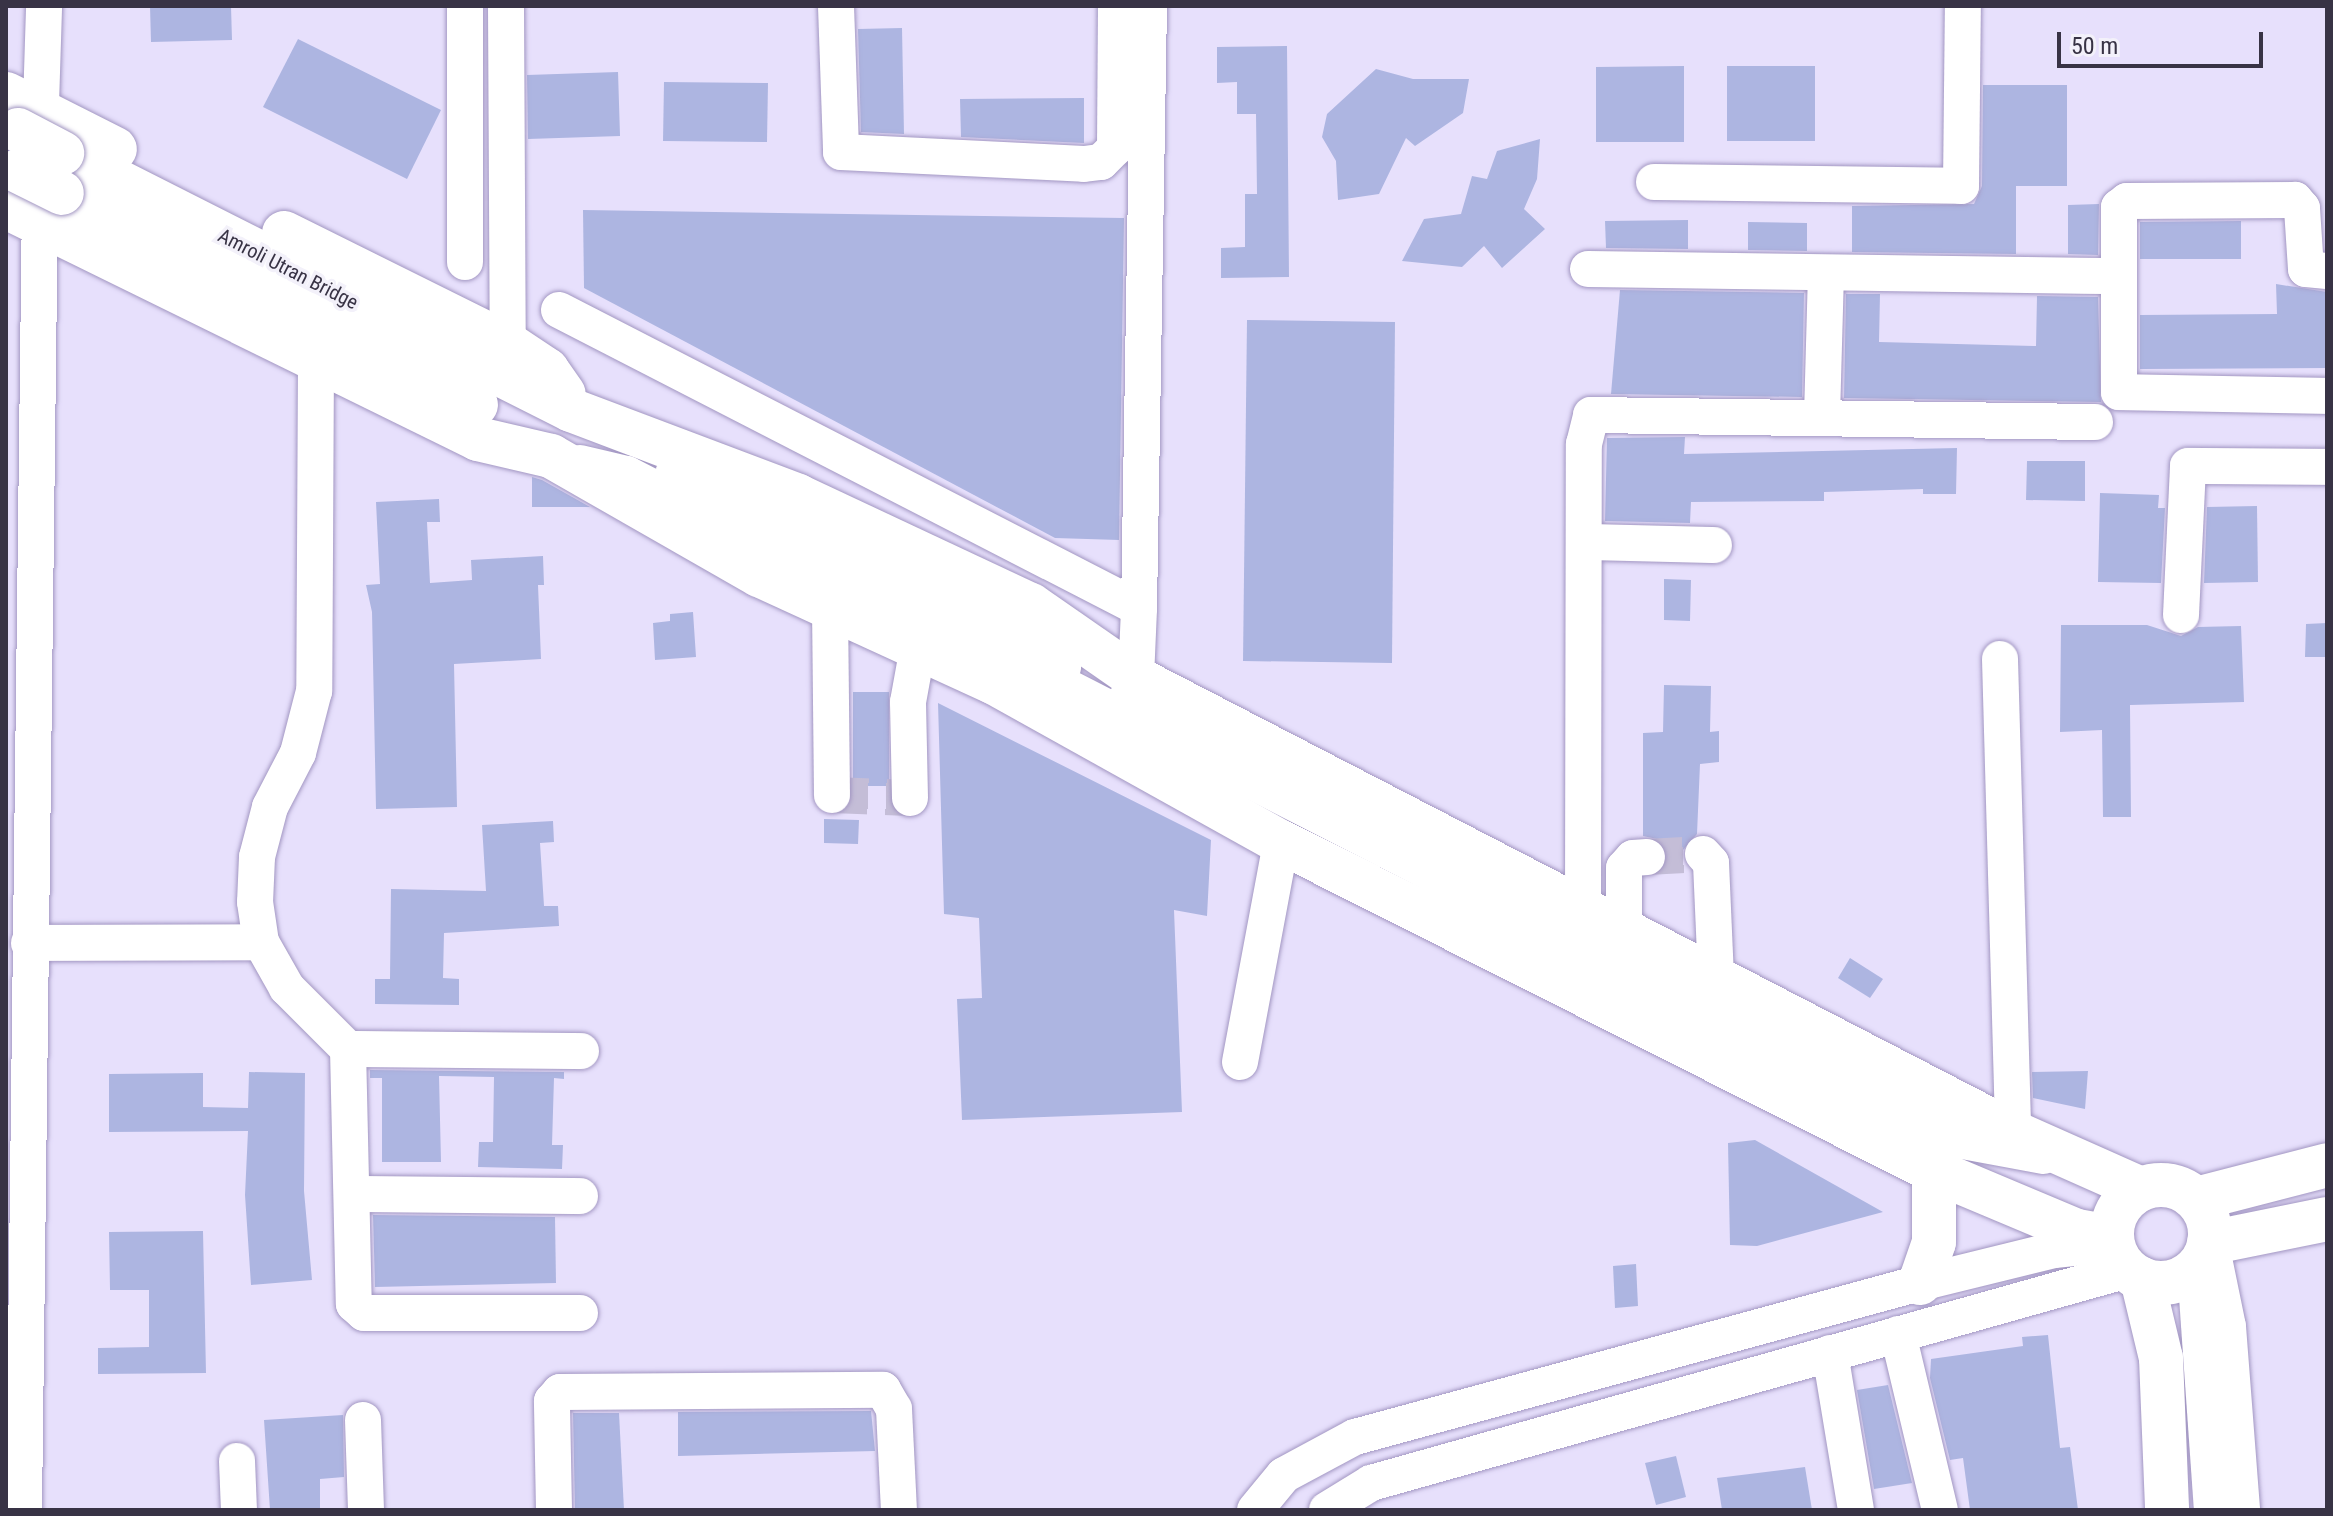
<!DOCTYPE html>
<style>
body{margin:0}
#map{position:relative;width:2333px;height:1516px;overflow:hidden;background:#e7e0fc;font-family:"Roboto Condensed",sans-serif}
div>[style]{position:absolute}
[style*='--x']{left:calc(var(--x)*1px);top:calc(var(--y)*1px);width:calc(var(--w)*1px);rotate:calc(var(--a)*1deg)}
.building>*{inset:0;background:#adb5e1}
.minor-tunnel>*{height:36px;margin-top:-18px;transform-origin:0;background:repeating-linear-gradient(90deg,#c4bdd7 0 36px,transparent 0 54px)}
.roads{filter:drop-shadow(0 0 2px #a296c2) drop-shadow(0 0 2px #a296c2)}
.minor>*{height:36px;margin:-18px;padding:0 18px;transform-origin:18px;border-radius:18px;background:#fff}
.major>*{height:44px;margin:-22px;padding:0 22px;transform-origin:22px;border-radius:22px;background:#fff}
.major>.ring{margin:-22px;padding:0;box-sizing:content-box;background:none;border:44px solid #fff;border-radius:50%}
.bridges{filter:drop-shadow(0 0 2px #a296c2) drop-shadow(0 0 2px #a296c2)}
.major-bridge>*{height:44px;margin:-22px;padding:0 22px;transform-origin:22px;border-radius:22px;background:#fff}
span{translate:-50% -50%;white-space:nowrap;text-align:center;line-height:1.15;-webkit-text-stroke:7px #f3f1fa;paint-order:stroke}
.street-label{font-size:20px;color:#383345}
.frame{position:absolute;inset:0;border:8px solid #383345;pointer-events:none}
.scale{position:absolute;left:2057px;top:32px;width:206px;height:36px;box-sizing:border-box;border:4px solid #383345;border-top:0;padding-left:10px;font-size:24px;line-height:28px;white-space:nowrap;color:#383345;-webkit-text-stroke:6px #f3f1fa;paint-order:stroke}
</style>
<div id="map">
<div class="building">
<i style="clip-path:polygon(150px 6px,231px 6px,232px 40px,151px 42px)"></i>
<i style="clip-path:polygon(902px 28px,904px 134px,861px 132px,858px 29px)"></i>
<i style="clip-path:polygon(298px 39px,441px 110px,407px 179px,263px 107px)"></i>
<i style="clip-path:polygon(1287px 46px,1289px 277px,1221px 278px,1221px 248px,1245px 247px,1245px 194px,1257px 194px,1256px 114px,1237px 114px,1237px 82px,1217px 83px,1217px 47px)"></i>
<i style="clip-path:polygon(1684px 66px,1684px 142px,1596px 142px,1596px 67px)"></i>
<i style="clip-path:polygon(1727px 66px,1815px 66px,1815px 141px,1727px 141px)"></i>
<i style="clip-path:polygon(1376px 69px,1413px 79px,1469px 79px,1463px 113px,1415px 146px,1406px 138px,1379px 194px,1338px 200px,1336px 161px,1322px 137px,1327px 114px)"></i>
<i style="clip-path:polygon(618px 72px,620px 136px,528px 139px,527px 75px)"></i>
<i style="clip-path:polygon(664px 82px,768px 83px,767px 142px,663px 141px)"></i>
<i style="clip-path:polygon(1983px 85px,2067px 85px,2067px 186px,2016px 186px,2016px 254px,1852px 252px,1852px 206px,1974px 204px,1982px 186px)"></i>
<i style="clip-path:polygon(1084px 98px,1084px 143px,961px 137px,960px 99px)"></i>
<i style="clip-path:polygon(1540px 139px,1537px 179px,1524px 209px,1545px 229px,1502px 268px,1484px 246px,1462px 267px,1402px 261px,1424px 219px,1461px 214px,1472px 176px,1487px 179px,1497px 151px)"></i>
<i style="clip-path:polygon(2099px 204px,2098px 255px,2068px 254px,2068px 205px)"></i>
<i style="clip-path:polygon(583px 210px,1124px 218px,1119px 540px,1055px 538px,584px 288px)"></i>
<i style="clip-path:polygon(1688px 220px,1688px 249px,1606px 248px,1605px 221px)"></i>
<i style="clip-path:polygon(2241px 221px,2241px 259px,2140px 259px,2140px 222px)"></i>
<i style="clip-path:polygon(1748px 222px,1807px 223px,1807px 251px,1748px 250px)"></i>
<i style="clip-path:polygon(2276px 284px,2327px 292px,2327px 368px,2140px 369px,2140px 315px,2277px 314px)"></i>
<i style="clip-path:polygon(1620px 290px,1804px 293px,1802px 397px,1611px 394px)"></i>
<i style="clip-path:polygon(1846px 294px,1880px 294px,1879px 342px,2036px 346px,2037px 296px,2098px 297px,2101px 402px,1844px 398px)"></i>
<i style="clip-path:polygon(1247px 320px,1395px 322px,1392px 663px,1243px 661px)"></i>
<i style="clip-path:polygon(1685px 437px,1684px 454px,1957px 448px,1956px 494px,1923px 494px,1923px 489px,1824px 492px,1824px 501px,1691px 502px,1690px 523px,1605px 521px,1607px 438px)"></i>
<i style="clip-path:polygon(2027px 461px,2085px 461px,2085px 501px,2026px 500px)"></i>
<i style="clip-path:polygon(532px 477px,542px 480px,590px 507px,532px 507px)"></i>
<i style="clip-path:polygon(2100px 493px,2159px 495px,2158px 508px,2165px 508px,2161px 583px,2098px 582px)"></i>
<i style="clip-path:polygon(439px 499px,440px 522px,427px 522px,430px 583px,472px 580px,471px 560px,543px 556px,544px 585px,538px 585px,541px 659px,454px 664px,457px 807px,376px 809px,372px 612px,366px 585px,380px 584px,376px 502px)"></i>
<i style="clip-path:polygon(2257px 506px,2258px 582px,2204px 583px,2207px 507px)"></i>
<i style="clip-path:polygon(1664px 579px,1691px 580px,1690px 621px,1664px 620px)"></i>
<i style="clip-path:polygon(693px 612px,696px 657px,655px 660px,653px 623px,670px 621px,670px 614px)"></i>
<i style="clip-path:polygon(2327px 623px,2327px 657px,2305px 657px,2306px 624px)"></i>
<i style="clip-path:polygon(2061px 625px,2147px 625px,2181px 636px,2198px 627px,2241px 626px,2244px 702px,2130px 705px,2131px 817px,2103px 817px,2102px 730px,2060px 732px)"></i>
<i style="clip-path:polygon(1664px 685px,1711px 686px,1710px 732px,1719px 731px,1719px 762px,1700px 764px,1697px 834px,1683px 850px,1667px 852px,1657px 839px,1643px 836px,1643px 733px,1663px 732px)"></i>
<i style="clip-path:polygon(853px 692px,889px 692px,889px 786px,853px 786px)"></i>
<i style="clip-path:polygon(938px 703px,1211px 840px,1207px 916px,1174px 910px,1182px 1112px,962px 1120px,957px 999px,982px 998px,979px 918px,944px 914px)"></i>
<i style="clip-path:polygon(824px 819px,859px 820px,858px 844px,824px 843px)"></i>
<i style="clip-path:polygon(553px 821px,554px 842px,540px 843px,544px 906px,558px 906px,559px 926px,444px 933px,443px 978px,459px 979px,459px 1005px,375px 1004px,375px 979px,390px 979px,391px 889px,486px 891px,482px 825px)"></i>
<i style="clip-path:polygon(1850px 958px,1883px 979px,1870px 998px,1838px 978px)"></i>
<i style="clip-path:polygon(370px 1070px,564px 1072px,564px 1079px,554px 1078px,552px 1145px,563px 1145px,562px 1169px,478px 1167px,479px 1142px,493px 1142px,494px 1077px,439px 1076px,441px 1162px,382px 1162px,382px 1078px,370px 1078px)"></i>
<i style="clip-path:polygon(2088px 1071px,2085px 1109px,2033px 1098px,2032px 1072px)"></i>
<i style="clip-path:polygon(249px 1072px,305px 1073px,304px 1191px,312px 1280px,251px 1285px,245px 1195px,248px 1131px,109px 1132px,109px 1074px,203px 1073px,203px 1107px,248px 1108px)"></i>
<i style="clip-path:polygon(1755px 1140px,1883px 1212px,1757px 1246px,1730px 1245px,1728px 1143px)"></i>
<i style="clip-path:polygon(373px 1215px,555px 1217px,556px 1283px,375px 1287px)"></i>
<i style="clip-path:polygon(203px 1231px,206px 1373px,98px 1374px,98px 1348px,149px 1347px,149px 1290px,110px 1290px,109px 1232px)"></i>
<i style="clip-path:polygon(1636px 1264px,1638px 1306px,1615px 1308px,1613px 1266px)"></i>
<i style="clip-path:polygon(2048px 1335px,2060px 1448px,2070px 1447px,2078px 1510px,1970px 1510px,1963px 1458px,1950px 1460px,1930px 1378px,1931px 1359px,2023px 1346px,2022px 1337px)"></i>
<i style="clip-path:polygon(1888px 1385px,1912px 1483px,1874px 1489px,1857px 1390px)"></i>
<i style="clip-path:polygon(871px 1411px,875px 1451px,678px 1456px,678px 1412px)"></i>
<i style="clip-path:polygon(573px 1413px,619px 1413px,624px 1510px,575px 1510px)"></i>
<i style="clip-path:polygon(343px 1415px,344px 1477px,320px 1479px,320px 1510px,270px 1510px,264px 1420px)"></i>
<i style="clip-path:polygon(1676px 1456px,1686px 1497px,1656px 1505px,1645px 1463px)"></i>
<i style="clip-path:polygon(1805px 1467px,1812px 1510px,1722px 1510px,1717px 1478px)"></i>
</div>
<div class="minor-tunnel">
<i style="--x:832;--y:795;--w:78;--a:2.2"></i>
<i style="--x:1647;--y:857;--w:56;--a:-3.1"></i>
</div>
<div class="roads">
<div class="minor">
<i style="--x:506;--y:6;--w:338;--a:89.7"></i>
<i style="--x:836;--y:6;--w:146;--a:88"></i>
<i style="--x:841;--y:152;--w:243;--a:2.8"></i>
<i style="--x:1084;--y:164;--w:17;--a:-7"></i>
<i style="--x:1101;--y:162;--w:20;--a:-45"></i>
<i style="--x:1115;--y:148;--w:142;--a:-89.6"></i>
<i style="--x:40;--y:136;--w:130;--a:-88.2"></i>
<i style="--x:1654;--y:182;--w:307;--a:0.7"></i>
<i style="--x:1961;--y:186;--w:180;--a:-89.4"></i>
<i style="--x:465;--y:262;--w:256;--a:-90"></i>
<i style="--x:1588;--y:269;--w:517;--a:0.78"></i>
<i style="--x:2327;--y:271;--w:21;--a:-175"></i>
<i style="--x:2306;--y:269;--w:61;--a:-93.8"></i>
<i style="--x:2302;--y:208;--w:11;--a:-131"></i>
<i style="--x:2295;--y:200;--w:168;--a:179.7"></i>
<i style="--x:2127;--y:201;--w:10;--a:143"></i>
<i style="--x:2119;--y:207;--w:185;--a:90"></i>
<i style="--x:2119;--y:392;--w:208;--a:1.1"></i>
<i style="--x:559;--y:310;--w:652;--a:27.19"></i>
<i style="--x:316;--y:361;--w:330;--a:90.3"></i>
<i style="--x:314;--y:691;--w:64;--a:104.5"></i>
<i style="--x:298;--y:753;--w:61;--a:117.4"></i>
<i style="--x:270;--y:807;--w:52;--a:104.6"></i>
<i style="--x:257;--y:857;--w:45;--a:92.5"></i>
<i style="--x:255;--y:902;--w:40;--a:81.5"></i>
<i style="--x:261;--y:942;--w:53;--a:60.5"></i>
<i style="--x:287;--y:988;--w:86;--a:45"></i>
<i style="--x:348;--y:1049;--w:255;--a:88.7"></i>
<i style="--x:354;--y:1304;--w:13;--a:42"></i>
<i style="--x:364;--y:1313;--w:216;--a:0"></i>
<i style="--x:1822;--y:416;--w:142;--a:-88.4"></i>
<i style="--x:580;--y:463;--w:48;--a:13.2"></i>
<i style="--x:627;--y:474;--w:163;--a:27.3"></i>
<i style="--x:772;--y:549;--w:258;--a:24.5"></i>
<i style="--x:1007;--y:656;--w:1028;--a:27.14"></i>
<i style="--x:1922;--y:1125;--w:44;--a:21.3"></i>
<i style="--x:1963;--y:1141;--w:82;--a:10.5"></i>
<i style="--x:673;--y:474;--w:380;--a:24.4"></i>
<i style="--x:1019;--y:631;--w:57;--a:39.3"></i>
<i style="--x:1587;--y:542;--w:127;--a:1.4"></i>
<i style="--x:830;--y:606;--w:189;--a:89.4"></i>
<i style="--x:2181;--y:615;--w:149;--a:-87.3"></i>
<i style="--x:2188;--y:466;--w:139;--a:0.4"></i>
<i style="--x:2000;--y:659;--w:473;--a:88.4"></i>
<i style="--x:1126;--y:700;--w:24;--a:-66"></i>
<i style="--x:1136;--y:678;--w:70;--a:-87.5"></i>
<i style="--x:1139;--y:608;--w:602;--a:-89.05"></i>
<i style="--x:910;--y:798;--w:96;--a:-91.2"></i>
<i style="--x:908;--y:702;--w:56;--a:-79.7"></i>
<i style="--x:1703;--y:854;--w:12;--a:48"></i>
<i style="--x:1711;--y:863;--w:113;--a:87.5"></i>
<i style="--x:1583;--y:908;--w:464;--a:-89.9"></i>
<i style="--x:1584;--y:444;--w:30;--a:-76"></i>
<i style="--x:1591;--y:415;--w:504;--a:0.8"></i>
<i style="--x:1624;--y:929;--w:61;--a:-90"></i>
<i style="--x:1624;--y:868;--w:13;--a:-48"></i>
<i style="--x:1633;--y:858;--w:14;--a:-4"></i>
<i style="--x:29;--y:943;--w:232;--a:-0.2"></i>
<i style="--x:348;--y:1049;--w:233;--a:0.5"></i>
<i style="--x:1240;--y:1062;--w:224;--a:-79.4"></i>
<i style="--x:353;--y:1194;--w:227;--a:0.5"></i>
<i style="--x:2195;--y:1268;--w:243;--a:86"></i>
<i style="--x:1898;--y:1334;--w:181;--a:76.6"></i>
<i style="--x:1830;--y:1353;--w:159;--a:80.6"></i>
<i style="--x:363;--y:1420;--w:90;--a:88.1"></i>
<i style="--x:237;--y:1461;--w:49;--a:87.7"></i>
<i style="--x:24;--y:1510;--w:1311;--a:-89.3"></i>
<i style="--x:554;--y:1510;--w:109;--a:-91.1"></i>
<i style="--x:552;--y:1401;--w:12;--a:-48"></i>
<i style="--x:560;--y:1392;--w:323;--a:-0.4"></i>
<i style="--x:883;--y:1390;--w:22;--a:60"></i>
<i style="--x:894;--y:1409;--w:101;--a:87.2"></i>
<i style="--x:1255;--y:1510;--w:45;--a:-50.4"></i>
<i style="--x:1284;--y:1475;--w:81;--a:-28.2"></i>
<i style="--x:1355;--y:1437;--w:586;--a:-15.25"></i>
<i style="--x:1920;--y:1283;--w:138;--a:-13.8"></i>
<i style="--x:2054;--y:1250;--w:60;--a:-5.7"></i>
<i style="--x:1327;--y:1510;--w:52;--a:-31.5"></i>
<i style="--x:1371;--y:1483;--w:786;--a:-15.72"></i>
</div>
<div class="major">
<i style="--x:6;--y:94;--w:122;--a:26.8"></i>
<i style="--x:62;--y:153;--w:570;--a:26.79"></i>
<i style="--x:571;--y:410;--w:243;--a:20.7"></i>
<i style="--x:798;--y:496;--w:257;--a:25.1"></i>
<i style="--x:1031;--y:605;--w:128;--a:34.8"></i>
<i style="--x:1136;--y:678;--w:988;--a:27.37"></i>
<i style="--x:2013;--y:1132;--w:140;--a:24"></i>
<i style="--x:62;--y:193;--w:465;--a:27.1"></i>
<i style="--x:6;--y:207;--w:526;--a:26.18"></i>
<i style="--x:478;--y:439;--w:75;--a:13.1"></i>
<i style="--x:551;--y:456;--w:240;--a:29.8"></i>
<i style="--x:759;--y:575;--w:257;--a:24.6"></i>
<i style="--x:993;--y:682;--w:329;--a:29.1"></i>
<i style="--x:1281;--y:842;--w:731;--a:26.74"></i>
<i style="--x:1934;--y:1171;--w:155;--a:22.8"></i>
<i style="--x:2077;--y:1231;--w:35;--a:10"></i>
<i style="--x:284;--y:233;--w:250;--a:26.4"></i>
<i style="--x:508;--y:344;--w:47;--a:33.7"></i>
<i style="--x:547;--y:370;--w:29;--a:55"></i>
<i class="ring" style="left:2112px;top:1185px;width:54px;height:54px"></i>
<i style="--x:2196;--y:1199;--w:135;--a:-14.5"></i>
<i style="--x:2209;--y:1243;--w:120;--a:-11.5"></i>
<i style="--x:2208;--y:1249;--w:80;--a:78.4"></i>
<i style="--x:2224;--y:1327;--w:184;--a:85.6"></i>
<i style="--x:2142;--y:1279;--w:81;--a:76.5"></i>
<i style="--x:2161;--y:1358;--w:152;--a:87.7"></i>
<i style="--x:1920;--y:1283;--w:43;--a:-71.1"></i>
<i style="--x:1934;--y:1242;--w:71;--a:-90"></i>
</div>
</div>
<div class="bridges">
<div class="major-bridge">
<i style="--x:18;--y:130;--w:50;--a:27.6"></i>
<i style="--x:18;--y:171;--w:49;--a:26.6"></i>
</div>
</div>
<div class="street-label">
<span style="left:288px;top:269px;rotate:27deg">Amroli Utran Bridge</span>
</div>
<div class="frame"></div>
<div class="scale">50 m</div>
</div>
